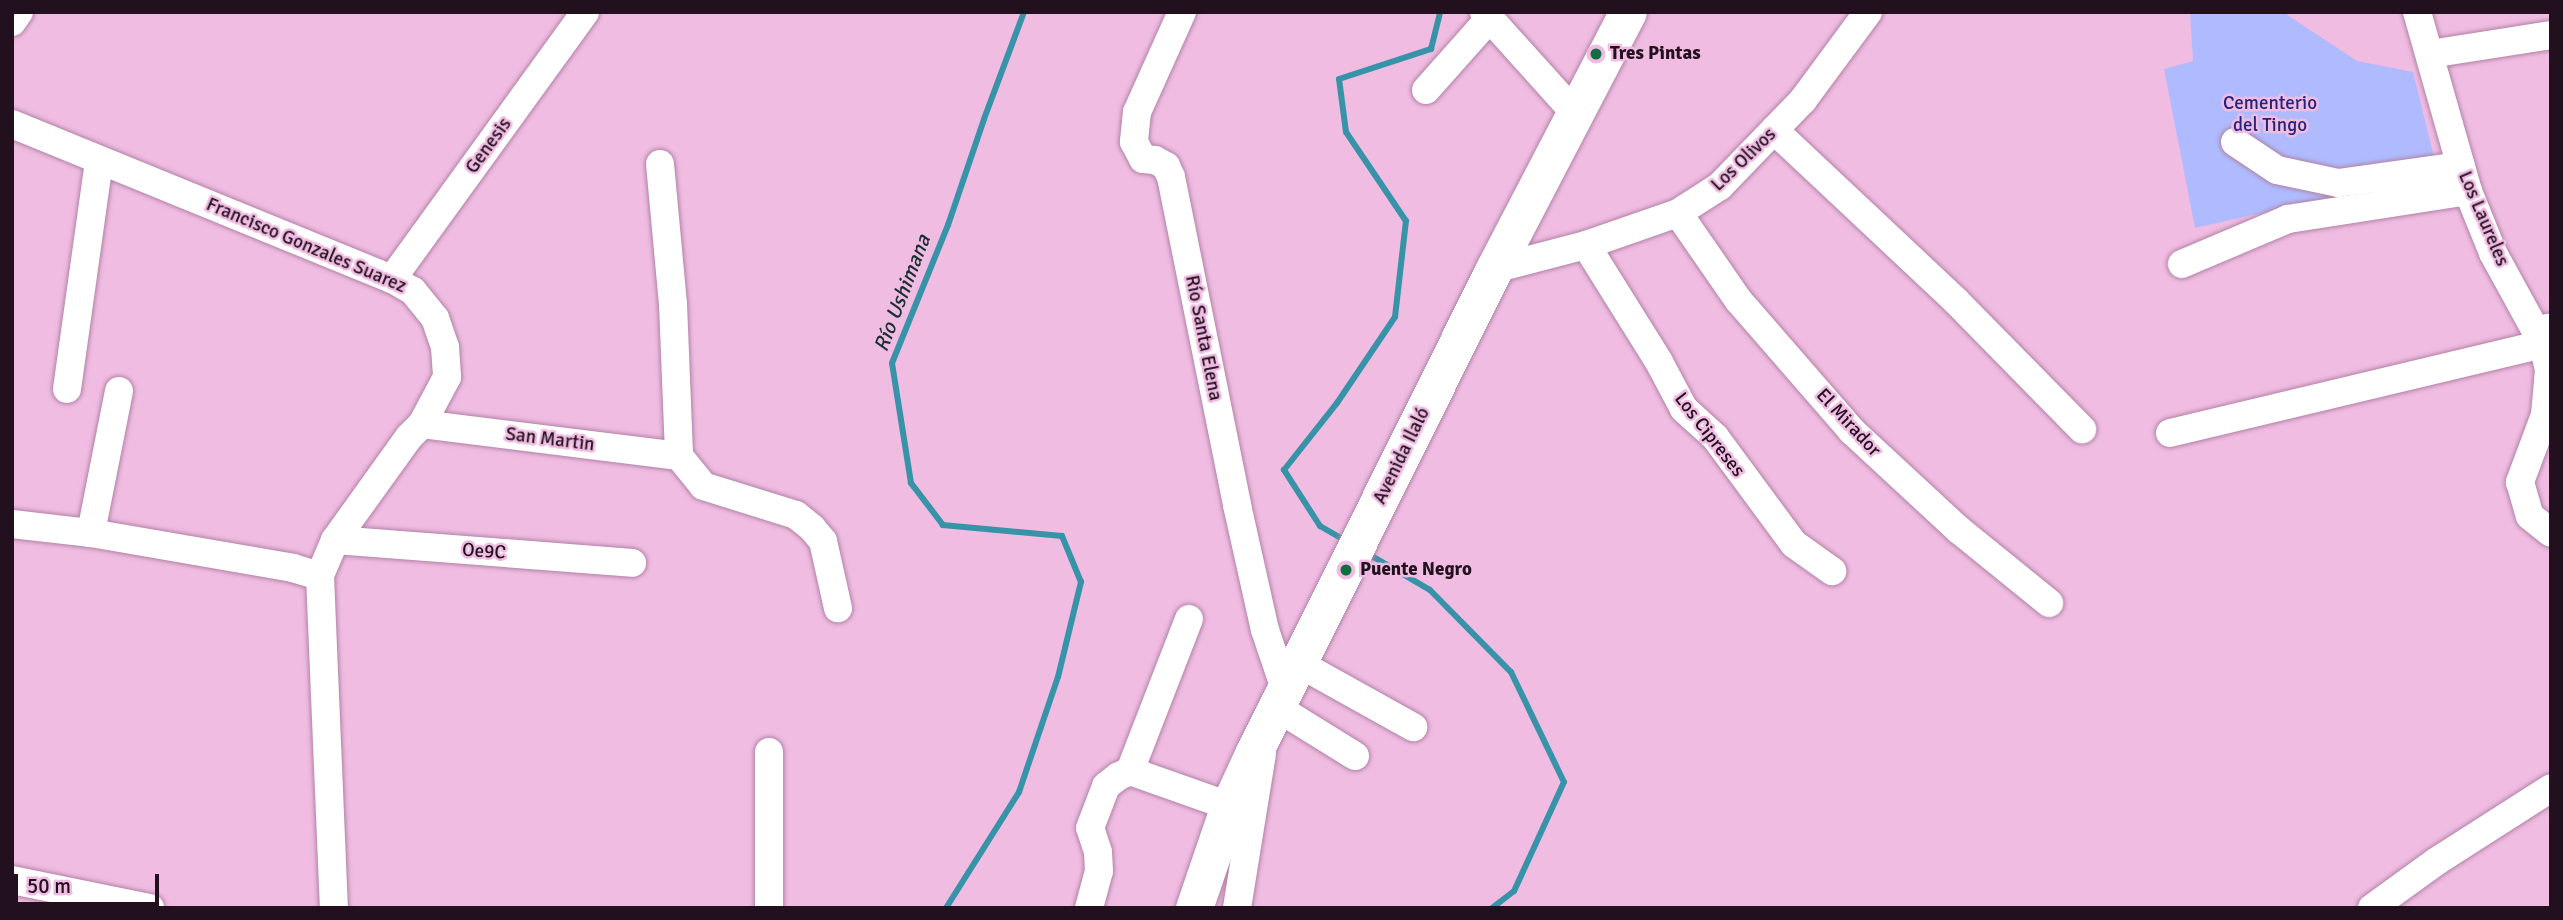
<!DOCTYPE html>
<meta charset="utf-8">
<style>
body{margin:0}
#map{position:relative;width:2563px;height:920px;overflow:hidden;background:#f0bce2;font-family:Signika,sans-serif}
div>[style]{position:absolute}
[style*='--x']{left:calc(var(--x)*1px);top:calc(var(--y)*1px);width:calc(var(--w)*1px);rotate:calc(var(--a)*1deg)}
.green>*{inset:0;background:#afbbfe}
.stream>*{height:6px;margin:-3px;padding:0 3px;transform-origin:3px;border-radius:3px;background:#3793a8}
.roads{filter:drop-shadow(0 0 2px #b282a6) drop-shadow(0 0 2px #b282a6)}
.minor>*{height:28px;margin:-14px;padding:0 14px;transform-origin:14px;border-radius:14px;background:#fff}
.major>*{height:37px;margin:-18.5px;padding:0 18.5px;transform-origin:18.5px;border-radius:18.5px;background:#fff}
.dots>*{width:19px;height:19px;translate:-50% -50%;box-sizing:border-box;border:4px solid #f0bce2;border-radius:50%}
span{translate:-50% -50%;white-space:nowrap;text-align:center;line-height:1.15;-webkit-text-stroke:5px #f0bce2;paint-order:stroke}
.poi-label{font-size:19px;color:#22101e;font-weight:700}
.left{translate:0 -50%;text-align:left}
.park-label{font-size:19px;color:#25247b}
.street-label{font-size:19px;color:#22101e}
.water-label{font-size:21px;color:#192e33;font-style:italic}
.frame{position:absolute;inset:0;border:14px solid #22101e;pointer-events:none}
.scale{position:absolute;left:14px;top:874px;width:145px;height:32px;box-sizing:border-box;border:4px solid #22101e;border-top:0;padding-left:9px;font-size:21px;line-height:24px;white-space:nowrap;color:#22101e;-webkit-text-stroke:5px #f0bce2;paint-order:stroke}
</style>
<div id="map">
<div class="green">
<i style="clip-path:polygon(2190px 12px,2283px 12px,2357px 61px,2413px 72px,2438px 173px,2195px 228px,2164px 69px,2193px 61px)"></i>
</div>
<div class="stream">
<i style="--x:1346;--y:541;--w:30;--a:-150"></i>
<i style="--x:1320;--y:526;--w:67;--a:-122.7"></i>
<i style="--x:1284;--y:470;--w:85;--a:-51.7"></i>
<i style="--x:1337;--y:403;--w:104;--a:-56"></i>
<i style="--x:1395;--y:317;--w:97;--a:-83.5"></i>
<i style="--x:1406;--y:221;--w:107;--a:-124"></i>
<i style="--x:1346;--y:132;--w:53;--a:-97.5"></i>
<i style="--x:1339;--y:79;--w:97;--a:-18.1"></i>
<i style="--x:1431;--y:49;--w:38;--a:-76"></i>
<i style="--x:1365;--y:552;--w:75;--a:30.3"></i>
<i style="--x:1430;--y:590;--w:115;--a:45.4"></i>
<i style="--x:1511;--y:672;--w:122;--a:64.3"></i>
<i style="--x:1564;--y:782;--w:120;--a:114.6"></i>
<i style="--x:1514;--y:891;--w:28;--a:142"></i>
<i style="--x:946;--y:908;--w:137;--a:-57.8"></i>
<i style="--x:1019;--y:792;--w:121;--a:-71.3"></i>
<i style="--x:1058;--y:677;--w:98;--a:-76.4"></i>
<i style="--x:1081;--y:582;--w:50;--a:-112.4"></i>
<i style="--x:1062;--y:536;--w:120;--a:-174.7"></i>
<i style="--x:943;--y:525;--w:53;--a:-127.3"></i>
<i style="--x:911;--y:483;--w:121;--a:-99"></i>
<i style="--x:892;--y:363;--w:149;--a:-67.9"></i>
<i style="--x:948;--y:225;--w:112;--a:-71.2"></i>
<i style="--x:984;--y:119;--w:114;--a:-69.5"></i>
</div>
<div class="roads">
<div class="minor">
<i style="--x:1182;--y:12;--w:110;--a:114.2"></i>
<i style="--x:1137;--y:112;--w:30;--a:96"></i>
<i style="--x:1134;--y:142;--w:19;--a:62"></i>
<i style="--x:1143;--y:159;--w:12;--a:5"></i>
<i style="--x:1155;--y:160;--w:13;--a:29"></i>
<i style="--x:1166;--y:166;--w:12;--a:66"></i>
<i style="--x:1171;--y:177;--w:335;--a:78.6"></i>
<i style="--x:1237;--y:505;--w:128;--a:77.4"></i>
<i style="--x:1265;--y:630;--w:62;--a:71.3"></i>
<i style="--x:1484;--y:12;--w:135;--a:48"></i>
<i style="--x:2417;--y:12;--w:186;--a:74.1"></i>
<i style="--x:2468;--y:191;--w:67;--a:68"></i>
<i style="--x:2493;--y:253;--w:104;--a:61.2"></i>
<i style="--x:2543;--y:344;--w:27;--a:77"></i>
<i style="--x:2549;--y:370;--w:45;--a:95.1"></i>
<i style="--x:2545;--y:415;--w:72;--a:110.5"></i>
<i style="--x:2520;--y:482;--w:35;--a:74"></i>
<i style="--x:2530;--y:516;--w:27;--a:39"></i>
<i style="--x:12;--y:22;--w:12;--a:-55"></i>
<i style="--x:2430;--y:54;--w:122;--a:-8.9"></i>
<i style="--x:1426;--y:90;--w:96;--a:-48.4"></i>
<i style="--x:12;--y:124;--w:410;--a:22.2"></i>
<i style="--x:392;--y:279;--w:24;--a:30"></i>
<i style="--x:413;--y:291;--w:35;--a:51"></i>
<i style="--x:435;--y:318;--w:31;--a:71"></i>
<i style="--x:445;--y:347;--w:30;--a:86"></i>
<i style="--x:447;--y:377;--w:53;--a:118"></i>
<i style="--x:422;--y:424;--w:18;--a:135"></i>
<i style="--x:409;--y:437;--w:127;--a:125.7"></i>
<i style="--x:335;--y:540;--w:39;--a:113"></i>
<i style="--x:320;--y:576;--w:332;--a:87.6"></i>
<i style="--x:1774;--y:130;--w:250;--a:43.2"></i>
<i style="--x:1956;--y:301;--w:180;--a:45.5"></i>
<i style="--x:2235;--y:142;--w:50;--a:33.7"></i>
<i style="--x:2277;--y:170;--w:62;--a:12"></i>
<i style="--x:2338;--y:183;--w:124;--a:-7.9"></i>
<i style="--x:660;--y:164;--w:141;--a:84.7"></i>
<i style="--x:673;--y:304;--w:152;--a:87.7"></i>
<i style="--x:679;--y:456;--w:38;--a:51"></i>
<i style="--x:703;--y:486;--w:97;--a:17.3"></i>
<i style="--x:796;--y:515;--w:21;--a:39"></i>
<i style="--x:812;--y:528;--w:17;--a:50"></i>
<i style="--x:823;--y:541;--w:69;--a:77.4"></i>
<i style="--x:1678;--y:213;--w:107;--a:55.3"></i>
<i style="--x:1739;--y:301;--w:172;--a:49"></i>
<i style="--x:1852;--y:431;--w:146;--a:42.8"></i>
<i style="--x:1959;--y:530;--w:116;--a:39"></i>
<i style="--x:1586;--y:245;--w:138;--a:58"></i>
<i style="--x:1659;--y:362;--w:53;--a:62"></i>
<i style="--x:1684;--y:409;--w:42;--a:42.1"></i>
<i style="--x:1715;--y:437;--w:133;--a:53.6"></i>
<i style="--x:1794;--y:544;--w:47;--a:35.4"></i>
<i style="--x:2182;--y:264;--w:115;--a:-23"></i>
<i style="--x:2288;--y:219;--w:182;--a:-8.8"></i>
<i style="--x:1494;--y:269;--w:95;--a:-14.6"></i>
<i style="--x:1586;--y:245;--w:97;--a:-19.2"></i>
<i style="--x:1678;--y:213;--w:50;--a:-32.7"></i>
<i style="--x:1720;--y:186;--w:120;--a:-46"></i>
<i style="--x:1803;--y:100;--w:109;--a:-53.5"></i>
<i style="--x:392;--y:279;--w:329;--a:-54.1"></i>
<i style="--x:67;--y:389;--w:230;--a:-82"></i>
<i style="--x:119;--y:391;--w:145;--a:101.2"></i>
<i style="--x:91;--y:533;--w:205;--a:9.8"></i>
<i style="--x:293;--y:568;--w:28;--a:17"></i>
<i style="--x:422;--y:424;--w:259;--a:7.1"></i>
<i style="--x:2170;--y:433;--w:383;--a:-13.4"></i>
<i style="--x:2543;--y:344;--w:17;--a:-73"></i>
<i style="--x:12;--y:524;--w:80;--a:6.5"></i>
<i style="--x:335;--y:540;--w:298;--a:4.4"></i>
<i style="--x:1298;--y:663;--w:132;--a:29.1"></i>
<i style="--x:1276;--y:707;--w:93;--a:31.8"></i>
<i style="--x:769;--y:752;--w:156;--a:90"></i>
<i style="--x:1130;--y:771;--w:163;--a:-68.8"></i>
<i style="--x:12;--y:880;--w:141;--a:11.5"></i>
<i style="--x:1089;--y:908;--w:38;--a:-75"></i>
<i style="--x:1099;--y:871;--w:19;--a:-93"></i>
<i style="--x:1098;--y:852;--w:25;--a:-108"></i>
<i style="--x:1090;--y:828;--w:45;--a:-69.1"></i>
<i style="--x:1106;--y:786;--w:16;--a:-38"></i>
<i style="--x:1119;--y:776;--w:12;--a:-24"></i>
<i style="--x:1130;--y:771;--w:105;--a:19.5"></i>
<i style="--x:1237;--y:908;--w:156;--a:-80.8"></i>
<i style="--x:2372;--y:908;--w:80;--a:-35.9"></i>
<i style="--x:2437;--y:861;--w:135;--a:-32.6"></i>
</div>
<div class="major">
<i style="--x:1194;--y:908;--w:108;--a:-71.1"></i>
<i style="--x:1229;--y:806;--w:60;--a:-65.2"></i>
<i style="--x:1254;--y:752;--w:539;--a:-63.58"></i>
<i style="--x:1494;--y:269;--w:290;--a:-62.5"></i>
</div>
</div>
<div class="dots">
<i style="left:1596px;top:54px;background:#126d40"></i>
<i style="left:1346px;top:570px;background:#126d40"></i>
</div>
<div class="poi-label">
<span class="left" style="left:1610px;top:54px">Tres Pintas</span>
<span class="left" style="left:1360px;top:570px">Puente Negro</span>
</div>
<div class="park-label">
<span style="left:2270px;top:115px">Cementerio<br>del Tingo</span>
</div>
<div class="street-label">
<span style="left:489px;top:146px;rotate:-54deg">Genesis</span>
<span style="left:1744px;top:160px;rotate:-44deg">Los Olivos</span>
<span style="left:2483px;top:219px;rotate:67deg">Los Laureles</span>
<span style="left:306px;top:246px;rotate:23deg">Francisco Gonzales Suarez</span>
<span style="left:1203px;top:338px;rotate:79deg">Río Santa Elena</span>
<span style="left:1848px;top:423px;rotate:47deg">El Mirador</span>
<span style="left:1709px;top:435px;rotate:52deg">Los Cipreses</span>
<span style="left:550px;top:440px;rotate:7deg">San Martin</span>
<span style="left:1402px;top:456px;rotate:-64deg">Avenida Ilaló</span>
<span style="left:484px;top:552px;rotate:4deg">Oe9C</span>
</div>
<div class="water-label">
<span style="left:902px;top:293px;rotate:-69deg">Río Ushimana</span>
</div>
<div class="frame"></div>
<div class="scale">50 m</div>
</div>
